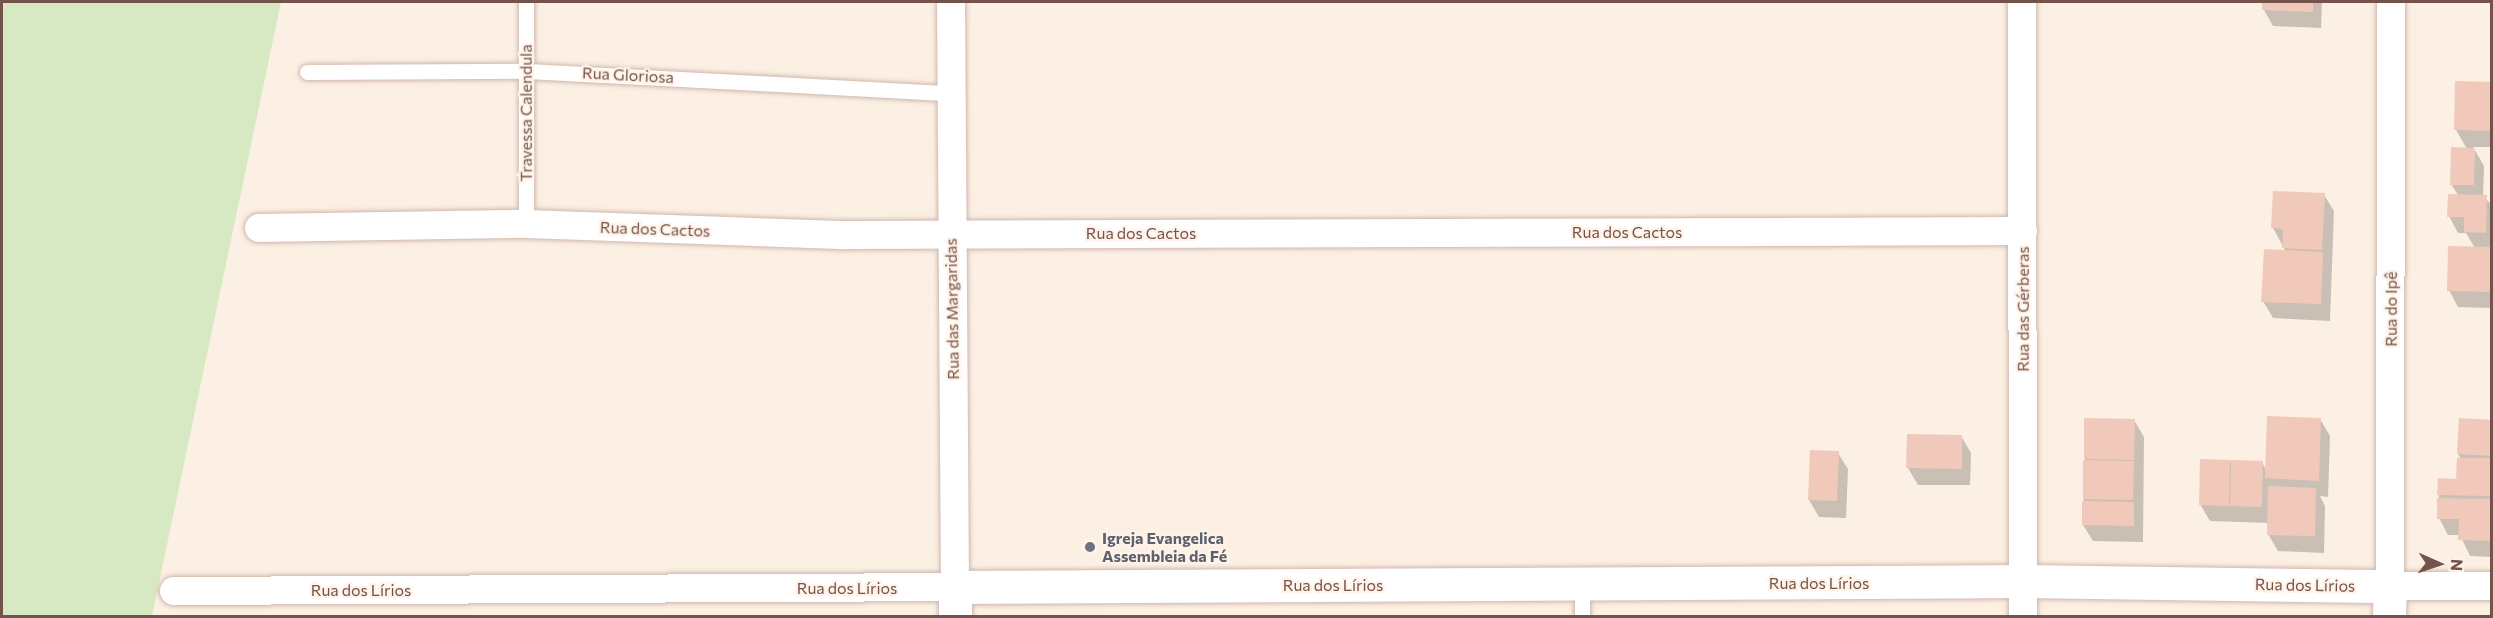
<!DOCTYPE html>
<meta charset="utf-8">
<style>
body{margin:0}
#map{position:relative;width:2493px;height:618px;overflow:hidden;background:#fcefe3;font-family:Commissioner,sans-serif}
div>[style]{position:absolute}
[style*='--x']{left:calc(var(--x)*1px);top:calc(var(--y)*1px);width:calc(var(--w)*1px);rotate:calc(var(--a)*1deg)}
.green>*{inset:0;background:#d7e9c2}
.shadow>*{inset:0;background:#0003}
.building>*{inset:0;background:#f0c9bb}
.roads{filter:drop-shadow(0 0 2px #cfb7ad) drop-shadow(0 0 2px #cfb7ad)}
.service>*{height:15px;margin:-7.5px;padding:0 7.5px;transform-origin:7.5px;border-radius:7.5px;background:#fff}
.minor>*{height:28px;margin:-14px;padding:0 14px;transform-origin:14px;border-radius:14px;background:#fff}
.tertiary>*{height:33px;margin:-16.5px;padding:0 16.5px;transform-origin:16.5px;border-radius:16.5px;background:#fff}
.dots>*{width:16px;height:16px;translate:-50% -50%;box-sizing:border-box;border:3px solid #fff3e9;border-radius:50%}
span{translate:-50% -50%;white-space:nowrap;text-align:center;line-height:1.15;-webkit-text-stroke:4.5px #fff3e9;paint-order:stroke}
.street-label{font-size:16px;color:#73534a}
.worship-label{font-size:16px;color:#5b616d;font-weight:700}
.left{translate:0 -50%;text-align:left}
.frame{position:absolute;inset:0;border:3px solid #73534a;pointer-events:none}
.north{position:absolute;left:2409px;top:534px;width:60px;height:60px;-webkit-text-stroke:4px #fff3e9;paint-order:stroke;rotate:93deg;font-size:16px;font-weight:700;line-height:24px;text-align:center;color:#73534a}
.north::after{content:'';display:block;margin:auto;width:21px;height:27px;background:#73534a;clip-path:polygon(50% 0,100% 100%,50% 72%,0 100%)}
</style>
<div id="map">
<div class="green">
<i style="clip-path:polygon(2px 2px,281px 2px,152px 616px,2px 616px)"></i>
</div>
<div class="shadow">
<i style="clip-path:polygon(2264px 2px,2322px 2px,2321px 28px,2273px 26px,2264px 10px)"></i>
<i style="clip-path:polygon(2492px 83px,2492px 147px,2473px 147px,2484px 166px,2483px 196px,2492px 205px,2492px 308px,2458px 307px,2449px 290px,2475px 248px,2466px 233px,2458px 233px,2449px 216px,2458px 195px,2451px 184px,2467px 149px,2456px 130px)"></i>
<i style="clip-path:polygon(2324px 195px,2334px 211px,2330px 321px,2273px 318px,2263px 301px,2286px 252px,2273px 228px)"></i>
<i style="clip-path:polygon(2320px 419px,2330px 436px,2328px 497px,2320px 496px,2325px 506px,2324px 553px,2278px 551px,2268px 534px,2269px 523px,2210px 521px,2200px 504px,2201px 461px,2262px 462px,2266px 470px)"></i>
<i style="clip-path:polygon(2134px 420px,2144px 437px,2143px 542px,2093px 541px,2083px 525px,2085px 458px)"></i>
<i style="clip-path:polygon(2492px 421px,2492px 557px,2470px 556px,2460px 535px,2448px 535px,2439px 518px,2439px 494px,2458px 480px,2461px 459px,2458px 454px)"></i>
<i style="clip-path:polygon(1908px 436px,1961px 436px,1971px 453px,1970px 485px,1918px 485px,1908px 468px)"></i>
<i style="clip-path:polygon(1838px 453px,1848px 469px,1846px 518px,1819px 517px,1809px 500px)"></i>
</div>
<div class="building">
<i style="clip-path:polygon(2262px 2px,2313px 2px,2313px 12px,2262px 10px)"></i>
<i style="clip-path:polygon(2455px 81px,2492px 82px,2492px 131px,2454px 130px)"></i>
<i style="clip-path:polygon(2451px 147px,2475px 148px,2474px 185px,2450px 185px)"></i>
<i style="clip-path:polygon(2273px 191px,2325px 193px,2322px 250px,2282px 248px,2283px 229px,2271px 228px)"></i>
<i style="clip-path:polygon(2448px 194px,2487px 195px,2486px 233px,2464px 232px,2464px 217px,2447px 217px)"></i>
<i style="clip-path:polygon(2448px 246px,2492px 247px,2492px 292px,2447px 291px)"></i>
<i style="clip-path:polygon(2264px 249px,2323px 252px,2321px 304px,2261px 302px)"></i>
<i style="clip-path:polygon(2267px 416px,2321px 418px,2319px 481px,2265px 478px)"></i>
<i style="clip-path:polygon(2084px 418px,2135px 419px,2134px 460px,2084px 459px)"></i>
<i style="clip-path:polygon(2459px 418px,2492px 420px,2492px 456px,2457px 454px)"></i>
<i style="clip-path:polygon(1907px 434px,1962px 435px,1962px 469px,1906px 468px)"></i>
<i style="clip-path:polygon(1810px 450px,1839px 451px,1837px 501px,1808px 500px)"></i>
<i style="clip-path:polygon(2457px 458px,2492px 458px,2492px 496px,2437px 495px,2438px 478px,2456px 479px)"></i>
<i style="clip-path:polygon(2200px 459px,2230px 460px,2229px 506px,2199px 505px)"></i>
<i style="clip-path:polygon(2083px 460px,2134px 461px,2133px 500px,2083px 499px)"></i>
<i style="clip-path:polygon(2231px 460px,2263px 461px,2262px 507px,2230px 506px)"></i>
<i style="clip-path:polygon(2268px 486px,2316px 488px,2315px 536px,2267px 535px)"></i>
<i style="clip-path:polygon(2437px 498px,2492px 499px,2492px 541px,2458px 540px,2459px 519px,2437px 519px)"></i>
<i style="clip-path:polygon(2082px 501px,2134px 502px,2134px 526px,2082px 525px)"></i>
</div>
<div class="roads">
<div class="service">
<i style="--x:526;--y:2;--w:222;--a:90"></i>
<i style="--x:307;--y:72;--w:220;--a:-0.3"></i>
<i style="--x:527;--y:71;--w:423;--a:3"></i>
<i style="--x:1582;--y:616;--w:32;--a:-90"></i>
</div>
<div class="minor">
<i style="--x:2022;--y:2;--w:614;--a:89.91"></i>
<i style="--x:2391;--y:2;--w:584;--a:90.1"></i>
<i style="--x:2390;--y:586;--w:102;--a:0"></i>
<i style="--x:259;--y:228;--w:267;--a:-0.9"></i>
<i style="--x:526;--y:224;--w:320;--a:2"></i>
<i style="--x:846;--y:235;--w:1177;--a:-0.19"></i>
<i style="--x:174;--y:591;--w:781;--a:-0.29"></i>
<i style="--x:955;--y:587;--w:585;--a:-90.39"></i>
</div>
<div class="tertiary">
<i style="--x:955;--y:616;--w:29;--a:-90"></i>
<i style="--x:955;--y:587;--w:1067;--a:-0.32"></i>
<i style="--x:2022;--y:581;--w:368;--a:0.8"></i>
<i style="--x:2390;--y:586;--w:30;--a:92"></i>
</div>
</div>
<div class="dots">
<i style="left:1090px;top:547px;background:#6b7280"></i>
</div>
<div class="street-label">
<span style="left:628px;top:75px;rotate:3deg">Rua Gloriosa</span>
<span style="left:526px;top:113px;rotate:-90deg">Travessa Calendula</span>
<span style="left:655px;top:229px;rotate:2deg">Rua dos Cactos</span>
<span style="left:1627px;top:232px">Rua dos Cactos</span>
<span style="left:1141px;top:233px">Rua dos Cactos</span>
<span style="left:952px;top:309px;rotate:-91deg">Rua das Margaridas</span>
<span style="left:2023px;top:309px;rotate:-90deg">Rua das Gérberas</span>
<span style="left:2391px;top:309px;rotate:-90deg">Rua do Ipê</span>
<span style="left:1819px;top:583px">Rua dos Lírios</span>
<span style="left:1333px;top:585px">Rua dos Lírios</span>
<span style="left:2305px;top:585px;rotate:1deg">Rua dos Lírios</span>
<span style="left:847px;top:588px">Rua dos Lírios</span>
<span style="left:361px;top:590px">Rua dos Lírios</span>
</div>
<div class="worship-label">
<span class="left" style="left:1102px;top:547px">Igreja Evangelica<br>Assembleia da Fé</span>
</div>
<div class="frame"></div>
<div class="north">N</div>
</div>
